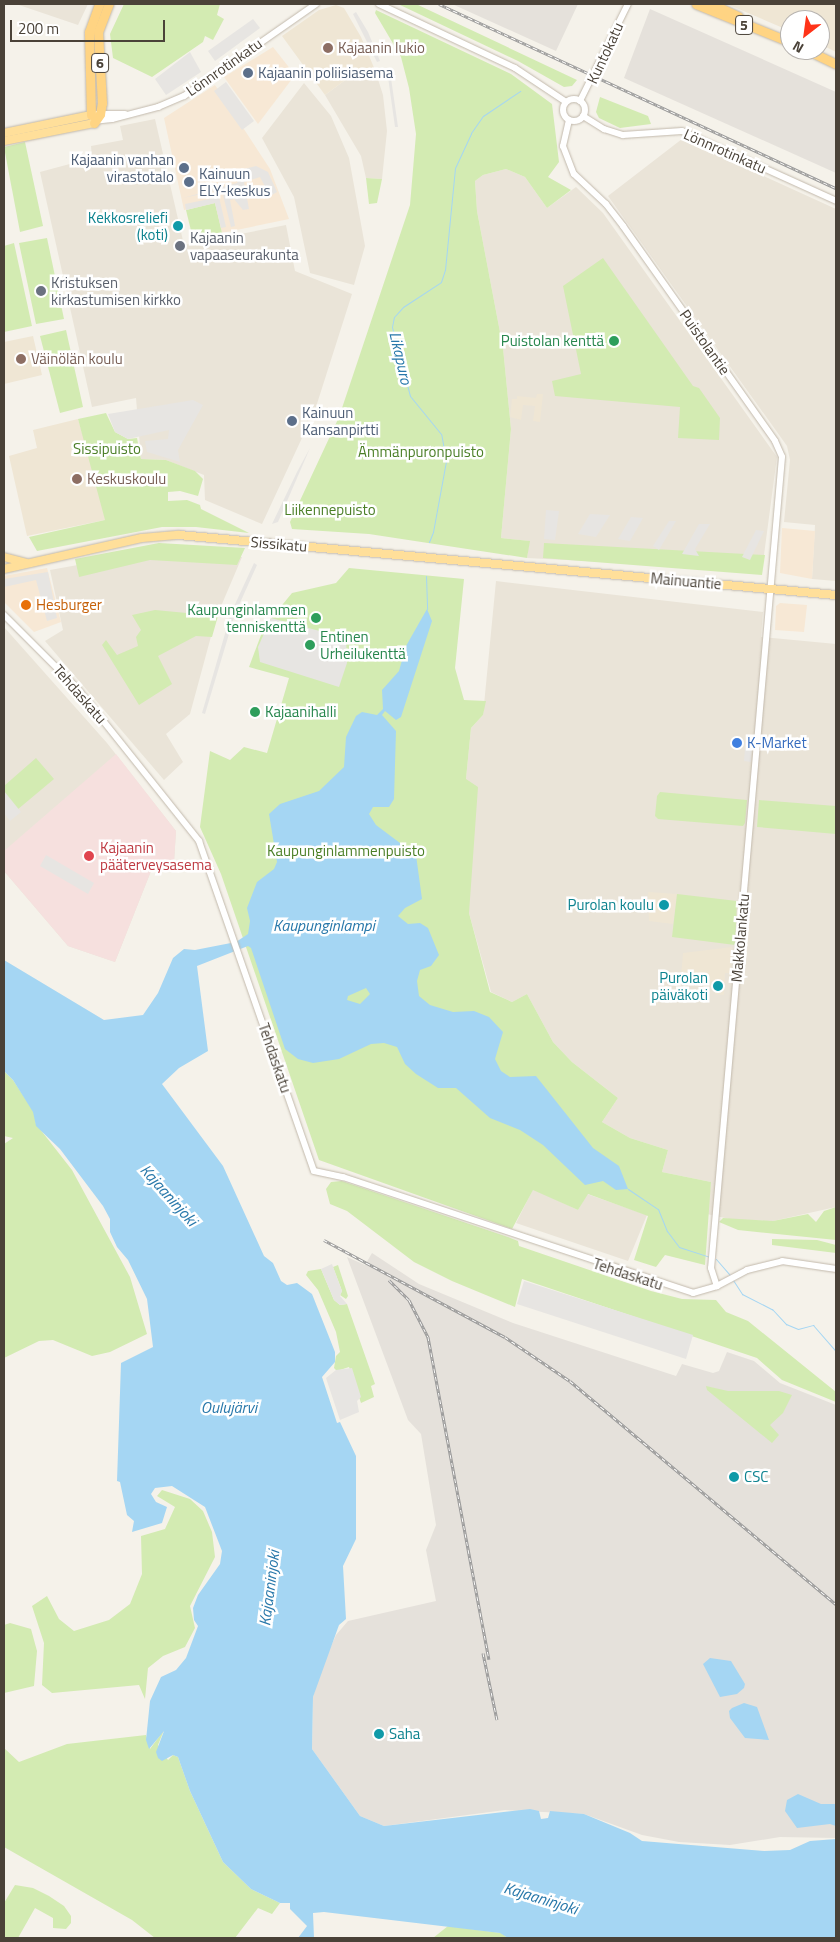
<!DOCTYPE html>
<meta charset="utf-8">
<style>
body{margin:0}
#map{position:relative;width:840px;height:1942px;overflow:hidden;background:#f5f2ea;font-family:"Titillium Web",sans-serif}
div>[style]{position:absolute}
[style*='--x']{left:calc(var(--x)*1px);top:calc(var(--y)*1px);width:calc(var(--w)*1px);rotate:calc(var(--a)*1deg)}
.residential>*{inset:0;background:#eae4d8}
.commercial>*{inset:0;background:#f7e8d5}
.industrial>*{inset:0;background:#e5e1db}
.education>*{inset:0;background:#efe6d4}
.medical>*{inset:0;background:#f6e0de}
.green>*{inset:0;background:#d3ebb2}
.parking>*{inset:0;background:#e7e5e2}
.water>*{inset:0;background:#a5d6f3}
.stream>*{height:1px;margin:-0.5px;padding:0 0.5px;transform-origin:0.5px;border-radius:0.5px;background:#a5d6f3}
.roads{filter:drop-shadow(0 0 1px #c2b9ac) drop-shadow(0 0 1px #c2b9ac)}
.tertiary>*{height:6px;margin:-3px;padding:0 3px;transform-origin:3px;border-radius:3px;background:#fff}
.tertiary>.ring{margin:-3px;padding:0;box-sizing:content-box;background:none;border:6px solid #fff;border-radius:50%}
.primary>*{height:8px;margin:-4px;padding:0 4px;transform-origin:4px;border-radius:4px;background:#ffdf9a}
.trunk>*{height:9px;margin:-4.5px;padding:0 4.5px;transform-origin:4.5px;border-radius:4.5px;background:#ffd483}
.rail>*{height:3px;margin-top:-1.5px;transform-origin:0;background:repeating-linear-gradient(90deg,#fff 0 4px,#999 0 8px);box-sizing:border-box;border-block:1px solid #999}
.dots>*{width:14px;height:14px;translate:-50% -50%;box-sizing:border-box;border:2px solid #fff;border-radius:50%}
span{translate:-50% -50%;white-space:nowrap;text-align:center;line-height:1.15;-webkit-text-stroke:5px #fff;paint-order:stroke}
.shield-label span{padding:1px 4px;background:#fff;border:1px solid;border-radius:4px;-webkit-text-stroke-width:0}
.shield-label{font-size:14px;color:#4a4238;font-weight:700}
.education-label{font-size:15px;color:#785e54}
.left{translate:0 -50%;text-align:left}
.street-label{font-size:15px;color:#4a4238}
.service-label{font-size:15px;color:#4e5e75}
.right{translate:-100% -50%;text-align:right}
.culture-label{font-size:15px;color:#0d838f}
.worship-label{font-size:15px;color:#5b616d}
.leisure-label{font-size:15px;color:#27864d}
.park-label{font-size:15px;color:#4b7f27}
.food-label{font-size:15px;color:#c56008}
.shop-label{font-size:15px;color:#366cbe}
.health-label{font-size:15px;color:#be3a42}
.water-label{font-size:16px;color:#2878aa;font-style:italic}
.frame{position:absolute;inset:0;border:5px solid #4a4238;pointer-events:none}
.north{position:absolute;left:780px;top:10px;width:50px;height:50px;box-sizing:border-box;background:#fff;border:1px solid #b7b3af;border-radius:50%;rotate:210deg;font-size:14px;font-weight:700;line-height:20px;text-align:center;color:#4a4238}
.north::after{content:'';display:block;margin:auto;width:18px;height:22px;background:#ff3318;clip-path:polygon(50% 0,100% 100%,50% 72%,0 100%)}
.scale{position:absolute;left:10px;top:20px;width:155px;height:22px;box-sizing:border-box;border:2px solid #4a4238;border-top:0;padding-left:6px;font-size:15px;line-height:18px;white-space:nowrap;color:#4a4238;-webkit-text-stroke:4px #fff;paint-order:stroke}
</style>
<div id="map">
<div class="residential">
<i style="clip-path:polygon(16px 4px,88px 4px,78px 25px)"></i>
<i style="clip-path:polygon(375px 70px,383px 95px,387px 131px,382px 179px,366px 178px,361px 156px,325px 95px,344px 81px)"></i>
<i style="clip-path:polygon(304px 83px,331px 116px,349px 158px,365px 246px,354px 285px,310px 273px,294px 197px,262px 138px)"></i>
<i style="clip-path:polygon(155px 119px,184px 245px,286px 225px,295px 271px,352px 294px,315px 410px,262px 524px,205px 500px,204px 475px,166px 460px,141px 459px,136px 398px,92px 407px,40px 172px,92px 158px,91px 146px,123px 140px,120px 126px)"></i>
<i style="clip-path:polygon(682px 139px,836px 209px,836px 581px,812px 579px,815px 525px,784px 522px,790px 460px,787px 446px,608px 196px)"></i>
<i style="clip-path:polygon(506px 169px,525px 177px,547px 208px,576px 187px,603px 213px,777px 457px,762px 570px,527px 558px,529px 541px,501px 538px,511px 429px,503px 348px,477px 211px,475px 181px,483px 175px)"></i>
<i style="clip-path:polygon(161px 550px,242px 557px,216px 618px,190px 714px,166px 734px,183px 762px,164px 780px,45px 641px,63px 630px,50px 570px)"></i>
<i style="clip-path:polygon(496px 581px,763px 612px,761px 637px,836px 644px,836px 1207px,773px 1221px,734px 1220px,707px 1214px,711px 1182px,662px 1172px,668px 1150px,630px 1138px,602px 1122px,618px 1098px,572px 1062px,553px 1042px,527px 994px,512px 1002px,491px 992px,469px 913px,466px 779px,471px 728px,483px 715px)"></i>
<i style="clip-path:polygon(4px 627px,107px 743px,176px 831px,174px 862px,151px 871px,115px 962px,68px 946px,4px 871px)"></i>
<i style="clip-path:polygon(533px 1189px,578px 1210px,587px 1194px,647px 1215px,628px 1261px,516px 1223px)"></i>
</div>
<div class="commercial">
<i style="clip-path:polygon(273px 47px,295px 75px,258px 124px,224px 77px)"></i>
<i style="clip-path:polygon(215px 85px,270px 169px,289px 219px,222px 233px,215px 203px,184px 210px,164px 118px)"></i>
<i style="clip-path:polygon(782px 528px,815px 531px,812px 579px,780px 573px)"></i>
<i style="clip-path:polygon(47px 568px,61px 622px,34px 632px,5px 603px,4px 576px)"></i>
<i style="clip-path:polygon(780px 603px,807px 605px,804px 632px,775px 630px,776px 606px)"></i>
</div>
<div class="industrial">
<i style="clip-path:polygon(452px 4px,578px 4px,556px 51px)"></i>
<i style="clip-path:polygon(650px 9px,836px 92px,836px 173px,624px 78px)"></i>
<i style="clip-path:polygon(372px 1253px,419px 1284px,513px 1323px,676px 1376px,682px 1364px,713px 1373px,719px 1371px,727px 1352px,754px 1361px,780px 1383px,836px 1405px,836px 1838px,780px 1837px,730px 1845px,679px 1842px,642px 1835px,584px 1814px,505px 1810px,384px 1826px,360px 1816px,312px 1749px,313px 1697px,320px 1671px,336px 1635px,348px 1621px,436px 1601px,426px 1550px,436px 1525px,421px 1434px,408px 1420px,347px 1257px,365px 1265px)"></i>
</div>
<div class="education">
<i style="clip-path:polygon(727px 4px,836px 4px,836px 52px,820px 44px,820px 20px,790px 20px,790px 31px)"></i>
<i style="clip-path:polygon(336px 5px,344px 8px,361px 37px,375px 70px,344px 81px,325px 95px,282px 36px,319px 10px)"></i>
<i style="clip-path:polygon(33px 336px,42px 375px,4px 384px,4px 342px)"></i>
<i style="clip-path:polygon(537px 394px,543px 394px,540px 422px,533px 421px,535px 406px,523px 405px,521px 420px,510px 417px,512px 399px,517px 399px,517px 396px,536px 398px)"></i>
<i style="clip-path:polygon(78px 419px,92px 465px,101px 466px,105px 520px,27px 536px,9px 456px,37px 448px,33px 430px)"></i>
<i style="clip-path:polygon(648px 892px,677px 894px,673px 924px,649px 921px)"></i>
<i style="clip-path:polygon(732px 947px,730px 973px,725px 973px,724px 995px,715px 994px,713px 982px,681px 977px,683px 953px)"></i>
</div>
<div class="medical">
<i style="clip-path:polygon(116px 754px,176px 831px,174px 862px,151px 871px,115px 962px,68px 946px,4px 871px,4px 851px)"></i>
</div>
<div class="green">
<i style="clip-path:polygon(124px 4px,220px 4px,217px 15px,224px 19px,213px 40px,205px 36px,203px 42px,152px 77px,113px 58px,110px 34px)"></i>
<i style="clip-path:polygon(398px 4px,416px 4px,577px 80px,572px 86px,564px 87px,518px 61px)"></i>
<i style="clip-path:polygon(376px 10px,511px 74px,552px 104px,559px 162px,548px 177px,571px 190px,547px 208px,525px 177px,506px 169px,483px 175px,475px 181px,477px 211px,503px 348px,511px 429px,501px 538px,530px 541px,527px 558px,369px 534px,292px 529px,290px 522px,339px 417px,410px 205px,416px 134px,409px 88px,401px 57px,375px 13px)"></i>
<i style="clip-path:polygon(600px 97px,648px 116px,651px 124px,620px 128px,599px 118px,596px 112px)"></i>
<i style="clip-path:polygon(25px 142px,43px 226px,20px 232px,4px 147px)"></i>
<i style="clip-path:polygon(366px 178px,382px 179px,377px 203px,369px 204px)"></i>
<i style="clip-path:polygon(215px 203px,222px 233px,193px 239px,186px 210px)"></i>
<i style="clip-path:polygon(47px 238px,64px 319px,36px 324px,19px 243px)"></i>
<i style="clip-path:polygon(14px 243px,32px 326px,4px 332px,4px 246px)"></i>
<i style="clip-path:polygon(603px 258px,693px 386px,699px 388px,720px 418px,719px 440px,678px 438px,680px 407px,555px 396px,552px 381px,581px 374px,563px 286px)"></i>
<i style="clip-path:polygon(66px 330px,83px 407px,60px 413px,40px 336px)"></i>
<i style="clip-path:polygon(106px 413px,115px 432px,128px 439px,137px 438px,141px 459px,166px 460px,195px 471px,203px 479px,198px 496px,180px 491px,168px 492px,168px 501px,187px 500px,200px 505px,201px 509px,249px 533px,196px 527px,162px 527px,37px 551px,29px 537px,105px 520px,78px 419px)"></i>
<i style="clip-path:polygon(159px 543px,245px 548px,237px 565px,150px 560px,79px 577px,75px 559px)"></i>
<i style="clip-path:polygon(544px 543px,765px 555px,762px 575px,543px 558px)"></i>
<i style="clip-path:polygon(349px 568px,464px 579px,455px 668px,464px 700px,486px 701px,483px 715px,471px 728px,466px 779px,478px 787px,469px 913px,490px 992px,512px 1002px,527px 994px,553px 1042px,572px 1062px,618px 1098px,602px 1122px,630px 1138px,668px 1150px,662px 1172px,711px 1182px,705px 1265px,665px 1255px,656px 1267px,634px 1260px,648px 1216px,588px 1194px,578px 1210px,533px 1190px,512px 1229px,319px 1160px,221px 874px,200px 827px,210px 751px,230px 760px,244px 747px,267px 753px,289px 678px,249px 667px,264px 627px,292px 593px,336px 583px)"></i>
<i style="clip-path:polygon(155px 610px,218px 616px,212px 637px,196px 636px,158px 656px,172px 684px,139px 705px,102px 645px,106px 640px,117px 655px,138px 646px,136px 637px,141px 630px,132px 615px)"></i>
<i style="clip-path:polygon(36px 758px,54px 779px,11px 815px,4px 808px,4px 786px)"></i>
<i style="clip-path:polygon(660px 792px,747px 800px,745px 823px,743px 826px,658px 819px,655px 816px,657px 796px)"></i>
<i style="clip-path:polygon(759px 800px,836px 806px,836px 834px,757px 827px)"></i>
<i style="clip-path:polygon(677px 894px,737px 901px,735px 945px,672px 937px)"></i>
<i style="clip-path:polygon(4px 1071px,13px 1080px,34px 1112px,36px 1124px,72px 1170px,130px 1277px,147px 1334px,110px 1352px,92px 1356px,53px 1340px,39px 1341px,4px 1358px,4px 1144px,13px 1138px,4px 1136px)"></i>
<i style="clip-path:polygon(342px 1181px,508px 1237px,518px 1241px,519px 1246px,651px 1291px,682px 1299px,716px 1300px,726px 1312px,748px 1321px,836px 1392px,836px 1402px,782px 1380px,757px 1358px,522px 1279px,515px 1307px,452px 1281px,414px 1262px,347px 1211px,330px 1204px,326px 1189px,331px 1182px)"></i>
<i style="clip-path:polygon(836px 1207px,836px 1240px,738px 1230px,719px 1222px,723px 1218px,773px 1221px,808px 1214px,816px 1222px,824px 1211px)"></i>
<i style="clip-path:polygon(772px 1239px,817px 1240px,836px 1245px,836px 1253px,772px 1245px)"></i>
<i style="clip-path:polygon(338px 1265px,348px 1296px,346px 1299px,340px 1295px,342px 1291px,333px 1267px)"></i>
<i style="clip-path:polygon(321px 1269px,334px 1300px,340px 1305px,347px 1304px,375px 1384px,371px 1386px,374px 1397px,361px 1403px,349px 1367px,337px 1371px,334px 1368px,336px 1356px,340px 1352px,336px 1332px,318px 1290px,306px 1275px,308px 1271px)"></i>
<i style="clip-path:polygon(706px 1386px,728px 1391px,779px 1391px,792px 1395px,783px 1413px,770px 1425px,779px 1435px,772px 1443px,707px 1390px)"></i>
<i style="clip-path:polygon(162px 1490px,190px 1499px,203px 1511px,212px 1532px,215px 1557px,190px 1606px,195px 1628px,185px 1647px,163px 1656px,148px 1668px,145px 1699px,139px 1685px,52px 1693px,42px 1685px,44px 1643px,32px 1606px,47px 1596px,59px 1619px,74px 1631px,109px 1620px,130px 1604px,142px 1574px,141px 1536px,165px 1529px,175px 1507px,157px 1496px)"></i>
<i style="clip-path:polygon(10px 1623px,31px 1629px,37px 1651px,34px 1686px,4px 1693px,4px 1625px)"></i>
<i style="clip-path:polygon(164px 1730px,158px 1745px,168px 1760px,173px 1755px,178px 1757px,190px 1791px,223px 1862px,251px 1889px,280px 1903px,272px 1914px,258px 1908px,235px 1938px,155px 1938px,132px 1920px,4px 1847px,4px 1748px,19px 1762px,67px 1744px,146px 1735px,150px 1749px)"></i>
<i style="clip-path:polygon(15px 1885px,33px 1888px,49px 1896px,64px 1906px,71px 1916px,71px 1923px,66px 1929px,53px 1928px,53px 1918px,35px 1908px,18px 1938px,4px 1938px,4px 1903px)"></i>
<i style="clip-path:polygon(448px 1926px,501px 1933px,508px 1938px,433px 1938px)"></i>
</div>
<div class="parking">
<i style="clip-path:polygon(356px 12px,368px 32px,380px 61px,377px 62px,353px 14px)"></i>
<i style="clip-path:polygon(253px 19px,260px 28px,215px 61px,208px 51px)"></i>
<i style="clip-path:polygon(190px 52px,201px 72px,166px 95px,155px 79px)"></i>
<i style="clip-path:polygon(388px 77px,391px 78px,398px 127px,395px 127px)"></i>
<i style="clip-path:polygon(226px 82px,254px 121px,242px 130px,214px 91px)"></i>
<i style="clip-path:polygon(256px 166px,268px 172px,277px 192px,270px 196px,260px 177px,244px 182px,249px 209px,243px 210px,234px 199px,230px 200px,235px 226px,231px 227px,223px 195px,229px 194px,229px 188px,183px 198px,237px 183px,244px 169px)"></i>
<i style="clip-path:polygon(219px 197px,226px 227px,221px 228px,215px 203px,186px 210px,185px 204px)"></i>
<i style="clip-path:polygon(193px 400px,203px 405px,178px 450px,180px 462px,147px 452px,145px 441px,168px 439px,169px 430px,128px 439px,115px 432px,108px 414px)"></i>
<i style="clip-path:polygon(310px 448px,278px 522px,272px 524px,297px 472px)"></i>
<i style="clip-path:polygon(546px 510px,559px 511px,555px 540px,544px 539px)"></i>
<i style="clip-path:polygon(590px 514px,610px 515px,596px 537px,578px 534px)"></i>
<i style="clip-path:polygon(631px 517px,643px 518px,630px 541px,618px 539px)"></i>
<i style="clip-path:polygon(669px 521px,676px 521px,659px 550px,653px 546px)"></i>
<i style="clip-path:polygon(699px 524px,710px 524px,695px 549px,699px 556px,682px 554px)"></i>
<i style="clip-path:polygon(756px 530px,764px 531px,750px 560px,742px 557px)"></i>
<i style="clip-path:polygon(254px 563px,257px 565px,235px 614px,205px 714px,202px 713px,231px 613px)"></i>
<i style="clip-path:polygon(48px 572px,57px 618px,47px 621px,36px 580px,4px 587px,4px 579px)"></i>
<i style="clip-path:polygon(271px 618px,346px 638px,347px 663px,339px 687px,260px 662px,258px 647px)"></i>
<i style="clip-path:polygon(746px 736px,753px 737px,751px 762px,744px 761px)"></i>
<i style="clip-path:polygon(4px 791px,21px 812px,10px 821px,4px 813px)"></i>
<i style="clip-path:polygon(46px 855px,94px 883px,88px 894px,40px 866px)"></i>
<i style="clip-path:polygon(332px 1264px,342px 1291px,340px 1296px,347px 1304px,340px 1305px,334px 1300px,321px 1269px)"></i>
<i style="clip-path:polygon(524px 1281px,693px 1335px,686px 1359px,517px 1304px)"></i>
<i style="clip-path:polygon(352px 1368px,361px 1397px,357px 1401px,359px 1412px,340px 1420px,326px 1378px,336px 1370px)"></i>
</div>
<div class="water">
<i style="clip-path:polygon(evenodd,427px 609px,432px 621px,401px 717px,396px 720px,385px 711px,382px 715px,396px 731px,394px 799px,389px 807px,373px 807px,369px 814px,376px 825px,416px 855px,422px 899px,405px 908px,398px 916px,408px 924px,420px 923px,428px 928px,439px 955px,431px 966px,420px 970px,417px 981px,419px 996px,430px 1005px,453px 1012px,474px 1011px,489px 1017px,503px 1032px,495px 1059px,501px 1071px,510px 1077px,536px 1076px,593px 1148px,619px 1166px,628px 1189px,616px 1190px,603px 1181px,585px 1185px,543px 1145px,520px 1130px,490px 1118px,456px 1088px,438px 1088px,416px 1074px,405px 1064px,397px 1047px,384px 1043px,371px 1044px,339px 1059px,313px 1063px,298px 1059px,285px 1049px,251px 948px,248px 946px,197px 966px,208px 1051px,179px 1068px,162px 1084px,223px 1166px,264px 1256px,273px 1263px,281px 1281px,287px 1285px,297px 1283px,312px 1294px,335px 1352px,335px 1362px,322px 1377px,337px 1423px,340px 1422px,356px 1456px,356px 1539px,343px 1566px,346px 1619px,339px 1625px,313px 1697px,312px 1749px,360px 1816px,384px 1826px,530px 1809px,539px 1811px,541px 1819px,548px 1818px,550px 1811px,584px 1814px,630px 1833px,642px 1841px,764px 1851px,790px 1850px,810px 1841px,836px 1839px,836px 1938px,508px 1938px,500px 1933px,324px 1912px,313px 1913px,314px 1938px,298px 1938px,307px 1926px,290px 1909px,290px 1903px,280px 1903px,251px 1889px,223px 1862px,190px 1791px,178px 1757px,173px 1755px,162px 1761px,158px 1758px,156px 1752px,164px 1731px,149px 1749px,146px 1740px,150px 1701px,161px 1677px,176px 1670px,186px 1658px,198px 1626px,194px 1620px,193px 1608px,198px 1595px,220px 1564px,222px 1551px,205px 1507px,172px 1486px,155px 1488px,151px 1494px,156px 1502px,167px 1507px,162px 1523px,132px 1532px,134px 1521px,127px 1515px,120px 1482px,117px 1481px,121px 1363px,153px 1347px,147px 1299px,128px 1260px,117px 1247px,110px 1232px,110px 1219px,103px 1206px,60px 1149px,36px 1126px,33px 1112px,13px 1080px,4px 1071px,4px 960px,104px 1020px,143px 1015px,158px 993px,173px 958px,184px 949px,195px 950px,236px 942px,248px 934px,250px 921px,247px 908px,257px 882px,274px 869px,277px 862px,269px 814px,280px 804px,319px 791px,344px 767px,346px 737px,356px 716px,362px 712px,377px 715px,383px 709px,382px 690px,399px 671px,406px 646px,427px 609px,366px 988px,370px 994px,360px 1004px,347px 1000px,348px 996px,366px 988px)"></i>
<i style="clip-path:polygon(710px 1658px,731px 1661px,745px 1684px,744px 1688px,737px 1694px,720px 1697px,703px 1664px)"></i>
<i style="clip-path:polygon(744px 1703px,757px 1707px,769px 1740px,745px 1738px,730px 1718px,729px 1711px,732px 1708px)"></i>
<i style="clip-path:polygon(798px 1794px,821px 1804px,836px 1804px,836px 1826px,830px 1824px,797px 1828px,785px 1811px,787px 1800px)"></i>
</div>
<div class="stream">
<i style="--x:429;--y:542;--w:11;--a:-68"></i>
<i style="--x:433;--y:532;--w:72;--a:-79.6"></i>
<i style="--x:446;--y:461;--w:27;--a:-100"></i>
<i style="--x:441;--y:434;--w:49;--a:-129.2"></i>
<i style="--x:410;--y:396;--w:71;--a:-104.6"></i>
<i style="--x:392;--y:327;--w:10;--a:-79"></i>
<i style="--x:394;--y:317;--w:13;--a:-48"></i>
<i style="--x:403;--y:307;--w:45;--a:-33.3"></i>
<i style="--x:441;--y:282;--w:13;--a:-72"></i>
<i style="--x:445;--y:270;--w:102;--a:-84.4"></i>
<i style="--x:455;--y:168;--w:38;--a:-65"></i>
<i style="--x:471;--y:133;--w:21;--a:-55"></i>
<i style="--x:483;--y:116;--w:45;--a:-34"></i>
<i style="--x:426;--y:576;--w:33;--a:88"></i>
<i style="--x:628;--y:1189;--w:36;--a:34"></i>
<i style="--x:658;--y:1209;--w:24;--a:68"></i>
<i style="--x:667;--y:1231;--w:20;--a:53"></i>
<i style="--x:679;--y:1247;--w:32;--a:18"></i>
<i style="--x:716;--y:1259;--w:23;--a:49"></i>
<i style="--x:733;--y:1280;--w:17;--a:57"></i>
<i style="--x:742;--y:1294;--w:34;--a:27"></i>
<i style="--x:772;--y:1309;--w:21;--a:47"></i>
<i style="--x:786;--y:1324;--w:13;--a:23"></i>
<i style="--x:798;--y:1329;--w:16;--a:-15"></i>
<i style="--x:813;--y:1325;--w:35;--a:49"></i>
</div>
<div class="roads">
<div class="tertiary">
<i style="--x:379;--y:4;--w:150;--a:25.2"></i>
<i style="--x:515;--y:68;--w:61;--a:33.7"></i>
<i class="ring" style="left:563px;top:99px;width:16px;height:16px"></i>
<i style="--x:580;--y:101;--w:108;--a:-63.7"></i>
<i style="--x:97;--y:114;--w:28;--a:0"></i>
<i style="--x:583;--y:116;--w:25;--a:32"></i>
<i style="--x:604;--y:129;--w:20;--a:18"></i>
<i style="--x:623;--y:135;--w:59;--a:-3.9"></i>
<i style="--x:682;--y:131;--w:169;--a:24.4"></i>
<i style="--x:569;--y:120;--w:27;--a:103"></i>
<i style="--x:563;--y:146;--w:30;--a:69"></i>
<i style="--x:574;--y:174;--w:44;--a:43.2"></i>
<i style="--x:606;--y:204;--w:28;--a:52"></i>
<i style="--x:623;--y:226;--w:263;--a:54.7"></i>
<i style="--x:775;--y:441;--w:17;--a:66"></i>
<i style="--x:782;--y:457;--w:814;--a:95"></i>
<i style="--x:711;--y:1268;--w:19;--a:72"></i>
<i style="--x:93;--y:121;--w:19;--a:-6"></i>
<i style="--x:112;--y:119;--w:48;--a:-14.6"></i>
<i style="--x:158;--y:107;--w:28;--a:-23"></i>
<i style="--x:184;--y:96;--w:161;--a:-34.9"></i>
<i style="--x:4;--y:615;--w:103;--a:45"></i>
<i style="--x:77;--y:688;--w:196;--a:51.4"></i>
<i style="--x:199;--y:841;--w:349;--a:70.8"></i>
<i style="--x:314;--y:1171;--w:30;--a:12"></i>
<i style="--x:343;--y:1177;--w:369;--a:18.3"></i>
<i style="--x:693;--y:1293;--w:25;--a:-16"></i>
<i style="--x:717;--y:1286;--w:34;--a:-28"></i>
<i style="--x:747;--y:1270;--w:36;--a:-14"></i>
<i style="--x:782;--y:1261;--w:55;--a:8.4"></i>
</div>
<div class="primary">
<i style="--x:4;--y:133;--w:89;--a:-11.7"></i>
<i style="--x:4;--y:141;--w:92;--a:-11.3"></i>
<i style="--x:4;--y:557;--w:23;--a:15"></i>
<i style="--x:4;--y:569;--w:141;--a:-12.7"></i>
<i style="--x:142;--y:538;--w:37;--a:-5"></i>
<i style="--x:179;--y:535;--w:660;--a:5.22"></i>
</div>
<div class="trunk">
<i style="--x:696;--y:4;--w:101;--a:22"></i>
<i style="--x:712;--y:4;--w:29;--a:25"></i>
<i style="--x:807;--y:50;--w:32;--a:26"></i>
<i style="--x:91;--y:115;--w:83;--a:-91.4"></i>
<i style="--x:89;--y:32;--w:30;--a:-70"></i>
<i style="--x:94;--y:123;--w:11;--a:-56"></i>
<i style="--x:100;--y:114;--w:11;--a:-80"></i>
<i style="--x:102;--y:103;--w:71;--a:-93.2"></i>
<i style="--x:98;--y:32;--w:30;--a:-69"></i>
</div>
</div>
<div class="rail">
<i style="--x:439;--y:4;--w:438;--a:24.9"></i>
<i style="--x:324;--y:1240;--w:205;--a:28.2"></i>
<i style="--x:505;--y:1337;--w:78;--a:34.1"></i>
<i style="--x:570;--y:1381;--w:347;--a:40"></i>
<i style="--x:389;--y:1280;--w:28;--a:45"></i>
<i style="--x:409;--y:1300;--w:42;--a:62.8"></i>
<i style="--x:428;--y:1337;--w:328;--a:79.3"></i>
<i style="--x:483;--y:1653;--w:68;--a:78.2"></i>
</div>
<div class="dots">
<i style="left:328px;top:48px;background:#8d6e63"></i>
<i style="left:248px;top:73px;background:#5c6f8a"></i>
<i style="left:184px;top:168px;background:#5c6f8a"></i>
<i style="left:189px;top:182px;background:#5c6f8a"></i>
<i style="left:178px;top:226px;background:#0f9aa8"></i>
<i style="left:180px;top:246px;background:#6b7280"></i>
<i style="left:41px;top:291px;background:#6b7280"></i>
<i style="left:614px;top:341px;background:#2e9e5b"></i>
<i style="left:21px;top:359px;background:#8d6e63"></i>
<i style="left:292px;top:421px;background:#5c6f8a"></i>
<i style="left:77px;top:479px;background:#8d6e63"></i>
<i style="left:26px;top:605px;background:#e8710a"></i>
<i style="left:316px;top:618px;background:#2e9e5b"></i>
<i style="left:310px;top:645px;background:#2e9e5b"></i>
<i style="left:255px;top:712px;background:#2e9e5b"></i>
<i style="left:737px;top:743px;background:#3f7fe0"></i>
<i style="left:89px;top:856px;background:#e0444e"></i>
<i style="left:664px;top:905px;background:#0f9aa8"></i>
<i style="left:718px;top:986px;background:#0f9aa8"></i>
<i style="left:734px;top:1477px;background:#0f9aa8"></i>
<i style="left:379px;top:1734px;background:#0f9aa8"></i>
</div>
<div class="shield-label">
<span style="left:744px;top:25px">5</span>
<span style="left:100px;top:63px">6</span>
</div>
<div class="education-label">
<span class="left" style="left:338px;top:48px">Kajaanin lukio</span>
<span class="left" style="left:31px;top:359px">Väinölän koulu</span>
<span class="left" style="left:87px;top:479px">Keskuskoulu</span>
</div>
<div class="street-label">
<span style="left:605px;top:53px;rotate:-65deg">Kuntokatu</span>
<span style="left:224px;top:67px;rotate:-35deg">Lönnrotinkatu</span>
<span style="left:725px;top:151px;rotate:24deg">Lönnrotinkatu</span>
<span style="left:705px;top:342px;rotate:55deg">Puistolantie</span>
<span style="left:279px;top:544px;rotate:5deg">Sissikatu</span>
<span style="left:686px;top:581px;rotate:5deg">Mainuantie</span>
<span style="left:80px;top:694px;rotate:49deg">Tehdaskatu</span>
<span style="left:740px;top:938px;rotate:-85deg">Makkolankatu</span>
<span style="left:275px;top:1058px;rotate:71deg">Tehdaskatu</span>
<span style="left:628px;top:1274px;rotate:18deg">Tehdaskatu</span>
</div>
<div class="service-label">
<span class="left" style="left:258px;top:73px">Kajaanin poliisiasema</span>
<span class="right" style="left:174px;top:168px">Kajaanin vanhan<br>virastotalo</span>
<span class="left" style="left:199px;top:182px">Kainuun<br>ELY-keskus</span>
<span class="left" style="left:302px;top:421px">Kainuun<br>Kansanpirtti</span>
</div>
<div class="culture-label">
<span class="right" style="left:168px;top:226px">Kekkosreliefi<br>(koti)</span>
<span class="right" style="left:654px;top:905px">Purolan koulu</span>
<span class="right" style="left:708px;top:986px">Purolan<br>päiväkoti</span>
<span class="left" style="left:744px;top:1477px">CSC</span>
<span class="left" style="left:389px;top:1734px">Saha</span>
</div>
<div class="worship-label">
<span class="left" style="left:190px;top:246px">Kajaanin<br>vapaaseurakunta</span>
<span class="left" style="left:51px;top:291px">Kristuksen<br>kirkastumisen kirkko</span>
</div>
<div class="leisure-label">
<span class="right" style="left:604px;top:341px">Puistolan kenttä</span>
<span class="right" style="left:306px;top:618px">Kaupunginlammen<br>tenniskenttä</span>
<span class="left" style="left:320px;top:645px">Entinen<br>Urheilukenttä</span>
<span class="left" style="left:265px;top:712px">Kajaanihalli</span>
</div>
<div class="park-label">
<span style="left:107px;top:449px">Sissipuisto</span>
<span style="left:421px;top:452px">Ämmänpuronpuisto</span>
<span style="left:330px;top:510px">Liikennepuisto</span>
<span style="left:346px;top:851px">Kaupunginlammenpuisto</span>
</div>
<div class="food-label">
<span class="left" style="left:36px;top:605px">Hesburger</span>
</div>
<div class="shop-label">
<span class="left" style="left:747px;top:743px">K-Market</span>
</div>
<div class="health-label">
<span class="left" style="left:100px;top:856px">Kajaanin<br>pääterveysasema</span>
</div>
<div class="water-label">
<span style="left:401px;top:358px;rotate:77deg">Likapuro</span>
<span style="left:324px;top:925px">Kaupunginlampi</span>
<span style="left:169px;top:1195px;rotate:48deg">Kajaaninjoki</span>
<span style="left:229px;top:1407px">Oulujärvi</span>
<span style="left:269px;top:1588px;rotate:-83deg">Kajaaninjoki</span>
<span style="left:541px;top:1898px;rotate:17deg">Kajaaninjoki</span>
</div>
<div class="frame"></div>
<div class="north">N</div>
<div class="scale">200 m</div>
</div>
